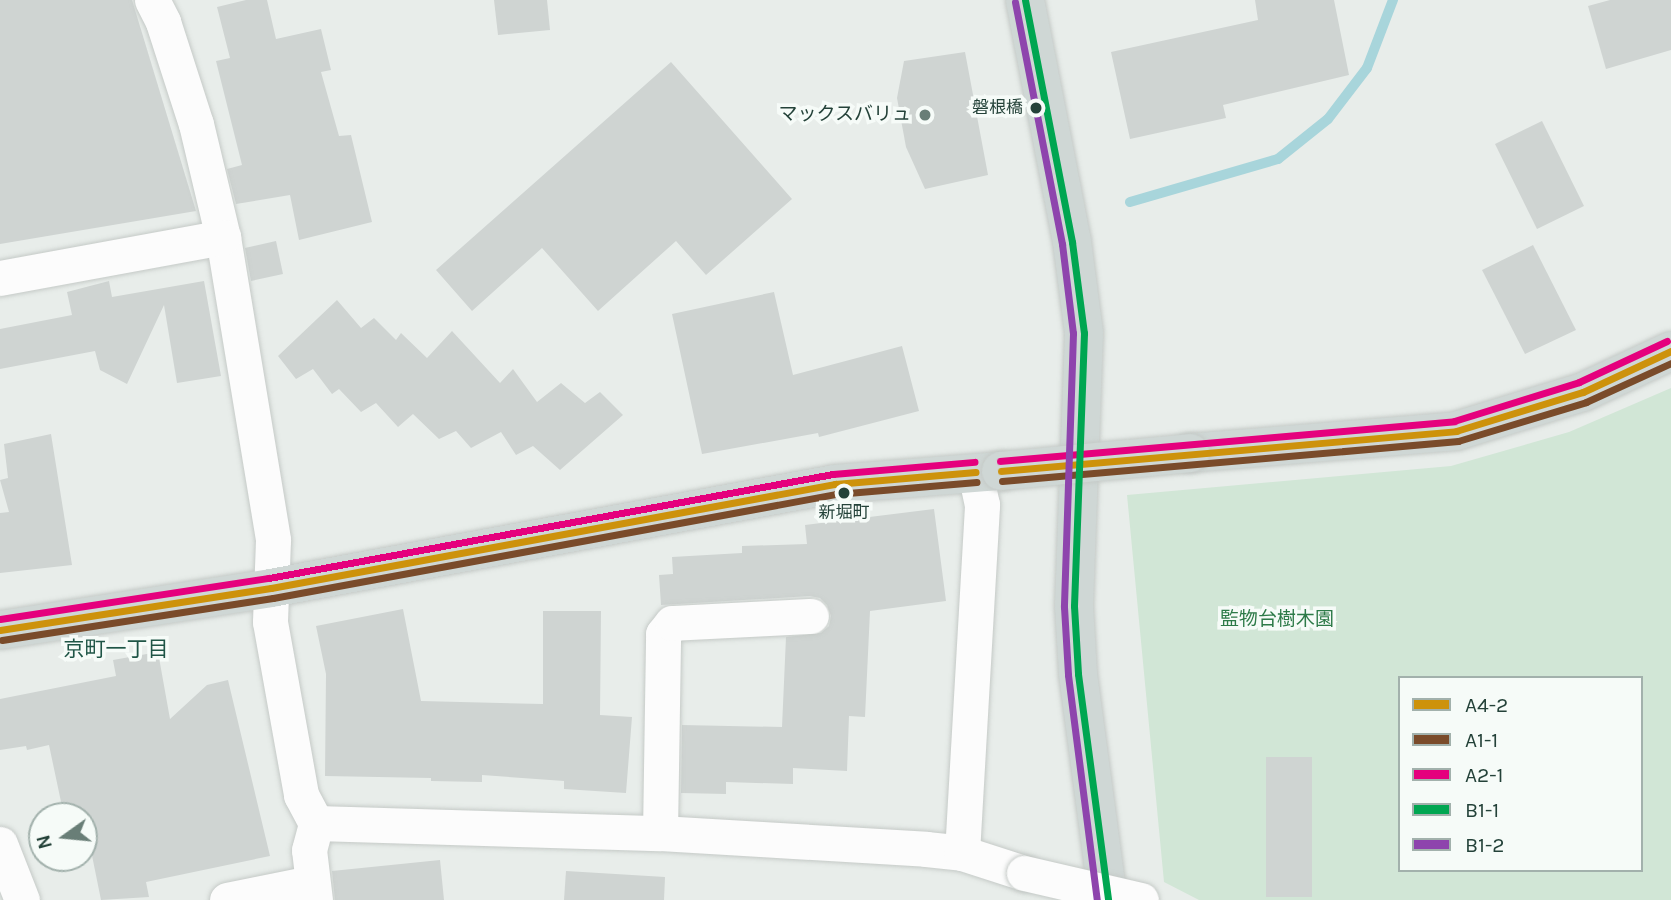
<!DOCTYPE html>
<meta charset="utf-8">
<style>
body{margin:0}
#map{position:relative;width:1671px;height:900px;overflow:hidden;background:#e8edea;font-family:Karla,"Noto Sans JP",sans-serif}
div>[style]{position:absolute}
[style*='--x']{left:calc(var(--x)*1px);top:calc(var(--y)*1px);width:calc(var(--w)*1px);rotate:calc(var(--a)*1deg)}
.green>*{inset:0;background:#d1e6d6}
.stream>*{height:10px;margin:-5px;padding:0 5px;transform-origin:5px;border-radius:5px;background:#a8d5db}
.building>*{inset:0;background:#cfd4d2}
.roads{filter:drop-shadow(0 0 2px #c5cac7) drop-shadow(0 0 2px #c5cac7)}
.minor>*{height:35px;margin:-17.5px;padding:0 17.5px;transform-origin:17.5px;border-radius:17.5px;background:#fcfcfc}
.major>*{height:38px;margin:-19px;padding:0 19px;transform-origin:19px;border-radius:19px;background:#cfd7d5}
.bridges{filter:drop-shadow(0 0 2px #c5cac7) drop-shadow(0 0 2px #c5cac7)}
.minor-bridge>*{height:35px;margin:-17.5px;padding:0 17.5px;transform-origin:17.5px;border-radius:17.5px;background:#fcfcfc}
.major-bridge>*{height:38px;margin:-19px;padding:0 19px;transform-origin:19px;border-radius:19px;background:#cfd7d5}
.bus-1>*{height:7px;margin:-3.5px;padding:0 3.5px;transform-origin:3.5px;border-radius:3.5px;background:#cd920b}
.bus-2>*{height:7px;margin:-3.5px;padding:0 3.5px;transform-origin:3.5px;border-radius:3.5px;background:#7a4b2a}
.bus-3>*{height:7px;margin:-3.5px;padding:0 3.5px;transform-origin:3.5px;border-radius:3.5px;background:#e5007d}
.bus-4>*{height:7px;margin:-3.5px;padding:0 3.5px;transform-origin:3.5px;border-radius:3.5px;background:#00a651}
.bus-5>*{height:7px;margin:-3.5px;padding:0 3.5px;transform-origin:3.5px;border-radius:3.5px;background:#8e44ad}
.dots>*{width:19px;height:19px;translate:-50% -50%;box-sizing:border-box;border:4px solid #f6fbf8;border-radius:50%}
span{translate:-50% -50%;white-space:nowrap;text-align:center;line-height:1.15;-webkit-text-stroke:7px #f6fbf8;paint-order:stroke}
.bus-label{font-size:17px;color:#244239}
.right{translate:-100% -50%;text-align:right}
.poi-label{font-size:19px;color:#244239}
.park-label{font-size:19px;color:#2d7a48}
.neighbourhood-label{font-size:21px;color:#1f5546}
.legend{position:absolute;left:1398px;top:676px;width:245px;height:196px;box-sizing:border-box;background:#f6fbf8;border:2px solid #a2b1ac;margin:0;padding:9px 12px;list-style:none;font-size:21px;color:#244239}
.legend li{display:flex;align-items:center;gap:14px;height:35px}
.legend b{width:35px;border:2px solid #a2b1ac}
.north{position:absolute;left:28px;top:802px;width:70px;height:70px;box-sizing:border-box;background:#f6fbf8;border:2px solid #a2b1ac;border-radius:50%;rotate:255deg;font-size:19px;font-weight:700;line-height:28px;text-align:center;color:#244239}
.north::after{content:'';display:block;margin:auto;width:24px;height:32px;background:#697e77;clip-path:polygon(50% 0,100% 100%,50% 72%,0 100%)}
</style>
<div id="map">
<div class="green">
<i style="clip-path:polygon(evenodd,1671px 388px,1671px 900px,1199px 900px,1164px 882px,1127px 495px,1451px 466px,1569px 432px,1671px 388px,1400px 678px,1641px 678px,1641px 870px,1400px 870px,1400px 678px)"></i>
</div>
<div class="stream">
<i style="--x:1130;--y:202;--w:154;--a:-16.2"></i>
<i style="--x:1278;--y:159;--w:64;--a:-38.7"></i>
<i style="--x:1328;--y:119;--w:64;--a:-52.6"></i>
<i style="--x:1367;--y:68;--w:73;--a:-69.1"></i>
</div>
<div class="building">
<i style="clip-path:polygon(0 0,132px 0,196px 211px,0 244px)"></i>
<i style="clip-path:polygon(246px 0,267px 0,276px 39px,321px 29px,331px 70px,321px 72px,339px 136px,351px 135px,372px 222px,299px 240px,290px 195px,236px 204px,227px 169px,242px 165px,216px 61px,230px 58px,217px 7px)"></i>
<i style="clip-path:polygon(494px 0,547px 0,550px 30px,498px 35px)"></i>
<i style="clip-path:polygon(1255px 0,1334px 0,1349px 75px,1223px 105px,1226px 118px,1130px 139px,1111px 52px,1258px 20px)"></i>
<i style="clip-path:polygon(1610px 0,1671px 0,1671px 50px,1606px 69px,1588px 6px)"></i>
<i style="clip-path:polygon(965px 52px,988px 175px,925px 189px,906px 147px,897px 98px,904px 61px)"></i>
<i style="clip-path:polygon(671px 62px,792px 199px,706px 275px,676px 241px,598px 311px,542px 248px,472px 311px,436px 270px)"></i>
<i style="clip-path:polygon(1542px 121px,1584px 206px,1537px 229px,1495px 144px)"></i>
<i style="clip-path:polygon(276px 241px,283px 274px,251px 281px,245px 248px)"></i>
<i style="clip-path:polygon(1533px 245px,1576px 330px,1525px 354px,1482px 270px)"></i>
<i style="clip-path:polygon(109px 281px,112px 297px,204px 281px,221px 376px,177px 383px,164px 305px,127px 384px,100px 370px,95px 351px,0 369px,0 329px,72px 315px,67px 292px)"></i>
<i style="clip-path:polygon(774px 292px,793px 375px,902px 346px,919px 411px,819px 437px,818px 433px,702px 454px,672px 314px)"></i>
<i style="clip-path:polygon(337px 300px,361px 328px,374px 318px,396px 340px,401px 333px,427px 358px,452px 331px,500px 383px,513px 369px,537px 402px,561px 383px,585px 403px,600px 392px,623px 415px,560px 470px,533px 446px,516px 455px,501px 432px,471px 448px,456px 431px,439px 439px,413px 414px,398px 427px,376px 403px,361px 412px,339px 389px,332px 394px,313px 369px,296px 379px,278px 356px)"></i>
<i style="clip-path:polygon(51px 434px,72px 565px,0 573px,0 513px,9px 512px,0 480px,8px 478px,4px 444px)"></i>
<i style="clip-path:polygon(934px 509px,946px 601px,870px 611px,865px 717px,849px 716px,847px 771px,793px 768px,793px 784px,726px 782px,726px 794px,681px 793px,682px 725px,782px 727px,786px 637px,821px 633px,829px 626px,831px 616px,827px 605px,820px 598px,810px 596px,661px 605px,659px 575px,673px 574px,672px 557px,742px 553px,742px 546px,807px 544px,805px 525px)"></i>
<i style="clip-path:polygon(403px 609px,421px 701px,543px 704px,543px 611px,601px 611px,600px 715px,632px 717px,626px 793px,564px 789px,564px 781px,482px 775px,482px 782px,431px 781px,431px 778px,325px 776px,326px 674px,316px 626px)"></i>
<i style="clip-path:polygon(158px 652px,170px 719px,207px 685px,228px 680px,270px 856px,146px 882px,149px 897px,101px 900px,84px 816px,64px 816px,49px 745px,27px 750px,26px 746px,0 750px,0 699px,116px 676px,113px 660px)"></i>
<i style="clip-path:polygon(1266px 757px,1312px 757px,1312px 897px,1266px 897px)"></i>
<i style="clip-path:polygon(440px 860px,444px 900px,335px 900px,332px 871px)"></i>
<i style="clip-path:polygon(566px 871px,665px 877px,664px 900px,564px 900px)"></i>
</div>
<div class="roads">
<div class="minor">
<i style="--x:152;--y:0;--w:25;--a:63"></i>
<i style="--x:163;--y:22;--w:107;--a:72.1"></i>
<i style="--x:196;--y:124;--w:116;--a:76.6"></i>
<i style="--x:223;--y:237;--w:307;--a:80.6"></i>
<i style="--x:273;--y:540;--w:82;--a:92.1"></i>
<i style="--x:270;--y:622;--w:176;--a:79.8"></i>
<i style="--x:301;--y:795;--w:32;--a:62"></i>
<i style="--x:0;--y:278;--w:227;--a:-10.4"></i>
<i style="--x:316;--y:823;--w:344;--a:1.7"></i>
<i style="--x:660;--y:833;--w:266;--a:3.4"></i>
<i style="--x:926;--y:849;--w:36;--a:6"></i>
<i style="--x:962;--y:853;--w:65;--a:17.9"></i>
<i style="--x:660;--y:833;--w:199;--a:-89.1"></i>
<i style="--x:663;--y:634;--w:14;--a:-51"></i>
<i style="--x:672;--y:623;--w:139;--a:-2.9"></i>
<i style="--x:0;--y:844;--w:60;--a:68.6"></i>
<i style="--x:962;--y:853;--w:349;--a:-86.7"></i>
<i style="--x:982;--y:505;--w:34;--a:-102"></i>
<i style="--x:227;--y:900;--w:86;--a:-11.4"></i>
<i style="--x:315;--y:900;--w:50;--a:-96.8"></i>
<i style="--x:309;--y:850;--w:28;--a:-75"></i>
</div>
<div class="major">
<i style="--x:1025;--y:0;--w:247;--a:79"></i>
<i style="--x:1072;--y:242;--w:92;--a:82.5"></i>
<i style="--x:1084;--y:333;--w:273;--a:92.1"></i>
<i style="--x:1074;--y:606;--w:68;--a:86.6"></i>
<i style="--x:1078;--y:674;--w:228;--a:82.4"></i>
<i style="--x:1190;--y:453;--w:267;--a:-4.7"></i>
<i style="--x:1456;--y:431;--w:133;--a:-17.1"></i>
<i style="--x:1583;--y:392;--w:97;--a:-25"></i>
<i style="--x:0;--y:630;--w:274;--a:-8.8"></i>
<i style="--x:271;--y:588;--w:574;--a:-10.45"></i>
<i style="--x:835;--y:484;--w:167;--a:-4.5"></i>
</div>
</div>
<div class="bridges">
<div class="minor-bridge">
<i style="--x:1024;--y:873;--w:120;--a:13"></i>
</div>
<div class="major-bridge">
<i style="--x:1001;--y:471;--w:190;--a:-5.4"></i>
</div>
</div>
<div class="bus-1">
<i style="--x:1001;--y:471;--w:457;--a:-5"></i>
<i style="--x:1456;--y:431;--w:133;--a:-17.1"></i>
<i style="--x:1583;--y:392;--w:97;--a:-25"></i>
<i style="--x:0;--y:630;--w:274;--a:-8.8"></i>
<i style="--x:271;--y:588;--w:574;--a:-10.45"></i>
<i style="--x:835;--y:484;--w:141;--a:-4.9"></i>
</div>
<div class="bus-2">
<i style="--x:1002;--y:481;--w:458;--a:-5"></i>
<i style="--x:1458;--y:441;--w:134;--a:-16.9"></i>
<i style="--x:1586;--y:402;--w:94;--a:-24.6"></i>
<i style="--x:2;--y:640;--w:274;--a:-8.8"></i>
<i style="--x:273;--y:598;--w:573;--a:-10.47"></i>
<i style="--x:836;--y:494;--w:141;--a:-4.9"></i>
</div>
<div class="bus-3">
<i style="--x:1000;--y:461;--w:456;--a:-5"></i>
<i style="--x:1454;--y:421;--w:131;--a:-17.3"></i>
<i style="--x:1579;--y:382;--w:97;--a:-25"></i>
<i style="--x:0;--y:619;--w:272;--a:-8.7"></i>
<i style="--x:269;--y:578;--w:574;--a:-10.45"></i>
<i style="--x:833;--y:474;--w:142;--a:-4.9"></i>
</div>
<div class="bus-4">
<i style="--x:1025;--y:0;--w:247;--a:79"></i>
<i style="--x:1072;--y:242;--w:92;--a:82.5"></i>
<i style="--x:1084;--y:333;--w:273;--a:92.1"></i>
<i style="--x:1074;--y:606;--w:68;--a:86.6"></i>
<i style="--x:1078;--y:674;--w:228;--a:82.4"></i>
</div>
<div class="bus-5">
<i style="--x:1015;--y:2;--w:247;--a:79"></i>
<i style="--x:1062;--y:244;--w:90;--a:83"></i>
<i style="--x:1073;--y:333;--w:274;--a:91.9"></i>
<i style="--x:1064;--y:607;--w:68;--a:86.6"></i>
<i style="--x:1068;--y:675;--w:227;--a:82.7"></i>
</div>
<div class="dots">
<i style="left:1036px;top:108px;background:#244239"></i>
<i style="left:925px;top:115px;background:#697e77"></i>
<i style="left:844px;top:493px;background:#244239"></i>
</div>
<div class="bus-label">
<span class="right" style="left:1023px;top:108px">磐根橋</span>
<span style="left:844px;top:513px">新堀町</span>
</div>
<div class="poi-label">
<span class="right" style="left:911px;top:115px">マックスバリュ</span>
</div>
<div class="park-label">
<span style="left:1277px;top:620px">監物台樹木園</span>
</div>
<div class="neighbourhood-label">
<span style="left:116px;top:649px">京町一丁目</span>
</div>
<ul class="legend">
<li><b style="height:9px;background:#cd920b"></b>A4-2</li>
<li><b style="height:9px;background:#7a4b2a"></b>A1-1</li>
<li><b style="height:9px;background:#e5007d"></b>A2-1</li>
<li><b style="height:9px;background:#00a651"></b>B1-1</li>
<li><b style="height:9px;background:#8e44ad"></b>B1-2</li>
</ul>
<div class="north">N</div>
</div>
